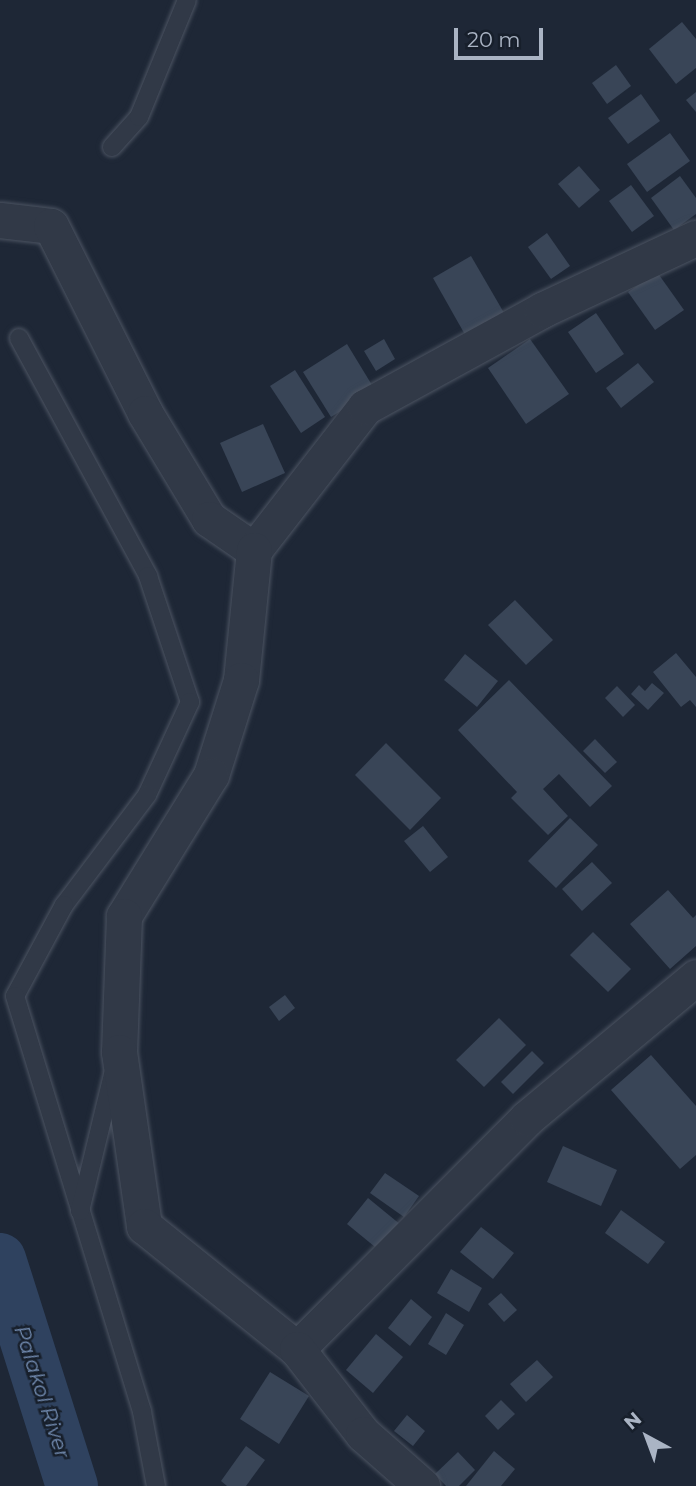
<!DOCTYPE html>
<style>
body{margin:0}
#map{position:relative;width:696px;height:1486px;overflow:hidden;background:#1e2736;font-family:Montserrat,sans-serif}
div>[style]{position:absolute}
[style*='--x']{left:calc(var(--x)*1px);top:calc(var(--y)*1px);width:calc(var(--w)*1px);rotate:calc(var(--a)*1deg)}
.river>*{height:52px;margin:-26px;padding:0 26px;transform-origin:26px;border-radius:26px;background:#2f425f}
.building>*{inset:0;background:#394557}
.roads{filter:drop-shadow(0 0 2px #4c5462) drop-shadow(0 0 2px #4c5462)}
.lane>*{height:18px;margin:-9px;padding:0 9px;transform-origin:9px;border-radius:9px;background:#313947}
.street>*{height:35px;margin:-17.5px;padding:0 17.5px;transform-origin:17.5px;border-radius:17.5px;background:#313947}
span{translate:-50% -50%;white-space:nowrap;text-align:center;line-height:1.15;-webkit-text-stroke:5px #171f2b;paint-order:stroke}
.water-label{font-size:21px;color:#718aaf;font-style:italic}
.north{position:absolute;left:612px;top:1402px;width:70px;height:70px;-webkit-text-stroke:5px #171f2b;paint-order:stroke;rotate:319deg;font-size:19px;font-weight:700;line-height:28px;text-align:center;color:#aab4c4}
.north::after{content:'';display:block;margin:auto;width:24px;height:32px;background:#aab4c4;clip-path:polygon(50% 0,100% 100%,50% 72%,0 100%)}
.scale{position:absolute;left:454px;top:28px;width:89px;height:32px;box-sizing:border-box;border:4px solid #aab4c4;border-top:0;padding-left:9px;font-size:21px;line-height:24px;white-space:nowrap;color:#aab4c4;-webkit-text-stroke:5px #171f2b;paint-order:stroke}
</style>
<div id="map">
<div class="river">
<i style="--x:0;--y:1259;--w:238;--a:72.4"></i>
</div>
<div class="building">
<i style="clip-path:polygon(682px 22px,696px 39px,696px 68px,676px 84px,649px 49px)"></i>
<i style="clip-path:polygon(616px 65px,631px 86px,607px 104px,592px 83px)"></i>
<i style="clip-path:polygon(696px 92px,696px 112px,686px 100px)"></i>
<i style="clip-path:polygon(641px 94px,660px 121px,628px 144px,608px 118px)"></i>
<i style="clip-path:polygon(670px 133px,690px 161px,647px 192px,627px 164px)"></i>
<i style="clip-path:polygon(579px 166px,600px 190px,579px 208px,558px 184px)"></i>
<i style="clip-path:polygon(680px 176px,696px 198px,696px 214px,674px 230px,651px 198px)"></i>
<i style="clip-path:polygon(631px 185px,654px 216px,632px 232px,609px 201px)"></i>
<i style="clip-path:polygon(547px 233px,570px 266px,551px 279px,528px 247px)"></i>
<i style="clip-path:polygon(471px 256px,507px 318px,468px 340px,433px 278px)"></i>
<i style="clip-path:polygon(657px 272px,684px 310px,655px 330px,628px 292px)"></i>
<i style="clip-path:polygon(596px 313px,624px 354px,596px 373px,568px 332px)"></i>
<i style="clip-path:polygon(384px 339px,395px 359px,376px 371px,364px 351px)"></i>
<i style="clip-path:polygon(530px 339px,569px 394px,526px 424px,488px 368px)"></i>
<i style="clip-path:polygon(347px 344px,375px 390px,331px 417px,303px 372px)"></i>
<i style="clip-path:polygon(638px 363px,654px 382px,621px 408px,606px 388px)"></i>
<i style="clip-path:polygon(295px 370px,325px 417px,301px 433px,270px 386px)"></i>
<i style="clip-path:polygon(263px 424px,285px 473px,242px 492px,220px 443px)"></i>
<i style="clip-path:polygon(515px 600px,553px 640px,526px 665px,488px 625px)"></i>
<i style="clip-path:polygon(676px 653px,696px 677px,696px 707px,690px 700px,681px 707px,653px 672px)"></i>
<i style="clip-path:polygon(465px 654px,498px 681px,477px 707px,444px 680px)"></i>
<i style="clip-path:polygon(509px 680px,612px 786px,590px 807px,559px 774px,543px 789px,568px 816px,548px 835px,511px 798px,517px 792px,458px 730px)"></i>
<i style="clip-path:polygon(652px 683px,664px 693px,648px 710px,631px 694px,639px 685px,645px 691px)"></i>
<i style="clip-path:polygon(617px 686px,635px 705px,623px 717px,605px 698px)"></i>
<i style="clip-path:polygon(595px 739px,617px 762px,605px 773px,583px 751px)"></i>
<i style="clip-path:polygon(386px 743px,441px 798px,410px 830px,355px 775px)"></i>
<i style="clip-path:polygon(570px 818px,598px 845px,556px 888px,528px 861px)"></i>
<i style="clip-path:polygon(423px 826px,448px 857px,430px 872px,404px 841px)"></i>
<i style="clip-path:polygon(592px 862px,612px 883px,582px 911px,562px 889px)"></i>
<i style="clip-path:polygon(668px 890px,693px 918px,696px 915px,696px 946px,670px 969px,630px 924px)"></i>
<i style="clip-path:polygon(593px 932px,631px 969px,608px 992px,570px 955px)"></i>
<i style="clip-path:polygon(285px 995px,295px 1008px,279px 1021px,269px 1007px)"></i>
<i style="clip-path:polygon(499px 1018px,526px 1045px,484px 1087px,456px 1060px)"></i>
<i style="clip-path:polygon(532px 1051px,544px 1063px,513px 1094px,501px 1082px)"></i>
<i style="clip-path:polygon(651px 1055px,696px 1106px,696px 1155px,680px 1169px,611px 1090px)"></i>
<i style="clip-path:polygon(563px 1146px,617px 1170px,601px 1206px,547px 1182px)"></i>
<i style="clip-path:polygon(385px 1173px,419px 1196px,404px 1217px,370px 1193px)"></i>
<i style="clip-path:polygon(368px 1198px,401px 1225px,380px 1251px,347px 1224px)"></i>
<i style="clip-path:polygon(621px 1210px,665px 1242px,648px 1264px,605px 1233px)"></i>
<i style="clip-path:polygon(481px 1227px,514px 1253px,493px 1279px,460px 1252px)"></i>
<i style="clip-path:polygon(451px 1269px,482px 1288px,469px 1312px,437px 1293px)"></i>
<i style="clip-path:polygon(501px 1293px,517px 1310px,504px 1322px,488px 1304px)"></i>
<i style="clip-path:polygon(411px 1299px,432px 1317px,410px 1346px,388px 1328px)"></i>
<i style="clip-path:polygon(446px 1313px,464px 1325px,446px 1355px,428px 1344px)"></i>
<i style="clip-path:polygon(376px 1334px,403px 1357px,373px 1393px,346px 1370px)"></i>
<i style="clip-path:polygon(537px 1360px,553px 1377px,526px 1402px,510px 1384px)"></i>
<i style="clip-path:polygon(270px 1372px,309px 1396px,279px 1444px,240px 1419px)"></i>
<i style="clip-path:polygon(501px 1400px,515px 1414px,498px 1430px,485px 1416px)"></i>
<i style="clip-path:polygon(407px 1415px,425px 1431px,413px 1446px,394px 1431px)"></i>
<i style="clip-path:polygon(246px 1446px,265px 1460px,246px 1486px,227px 1486px,221px 1481px)"></i>
<i style="clip-path:polygon(494px 1451px,515px 1469px,501px 1486px,466px 1486px)"></i>
<i style="clip-path:polygon(458px 1452px,475px 1470px,459px 1486px,446px 1486px,435px 1474px)"></i>
</div>
<div class="roads">
<div class="lane">
<i style="--x:112;--y:147;--w:40;--a:-48"></i>
<i style="--x:139;--y:117;--w:126;--a:-67.7"></i>
<i style="--x:19;--y:338;--w:271;--a:61.5"></i>
<i style="--x:148;--y:576;--w:133;--a:71.6"></i>
<i style="--x:190;--y:702;--w:102;--a:114.8"></i>
<i style="--x:147;--y:795;--w:138;--a:127"></i>
<i style="--x:64;--y:905;--w:103;--a:118.3"></i>
<i style="--x:15;--y:996;--w:435;--a:73"></i>
<i style="--x:142;--y:1412;--w:75;--a:79.3"></i>
<i style="--x:80;--y:1211;--w:140;--a:-76.4"></i>
</div>
<div class="street">
<i style="--x:0;--y:220;--w:51;--a:6.7"></i>
<i style="--x:51;--y:226;--w:209;--a:63.3"></i>
<i style="--x:145;--y:413;--w:124;--a:58.9"></i>
<i style="--x:209;--y:519;--w:55;--a:34.6"></i>
<i style="--x:254;--y:550;--w:181;--a:-52.2"></i>
<i style="--x:365;--y:407;--w:202;--a:-28.7"></i>
<i style="--x:542;--y:310;--w:170;--a:-25.1"></i>
<i style="--x:254;--y:550;--w:131;--a:95.7"></i>
<i style="--x:241;--y:680;--w:100;--a:107.5"></i>
<i style="--x:211;--y:775;--w:166;--a:121.7"></i>
<i style="--x:124;--y:916;--w:136;--a:92.1"></i>
<i style="--x:119;--y:1052;--w:176;--a:81.8"></i>
<i style="--x:144;--y:1226;--w:196;--a:38.8"></i>
<i style="--x:297;--y:1349;--w:326;--a:-45.1"></i>
<i style="--x:527;--y:1118;--w:220;--a:-39.8"></i>
<i style="--x:297;--y:1349;--w:108;--a:52.2"></i>
<i style="--x:363;--y:1434;--w:79;--a:41.4"></i>
</div>
</div>
<div class="water-label">
<span style="left:42px;top:1392px;rotate:72deg">Palakol River</span>
</div>
<div class="north">N</div>
<div class="scale">20 m</div>
</div>
